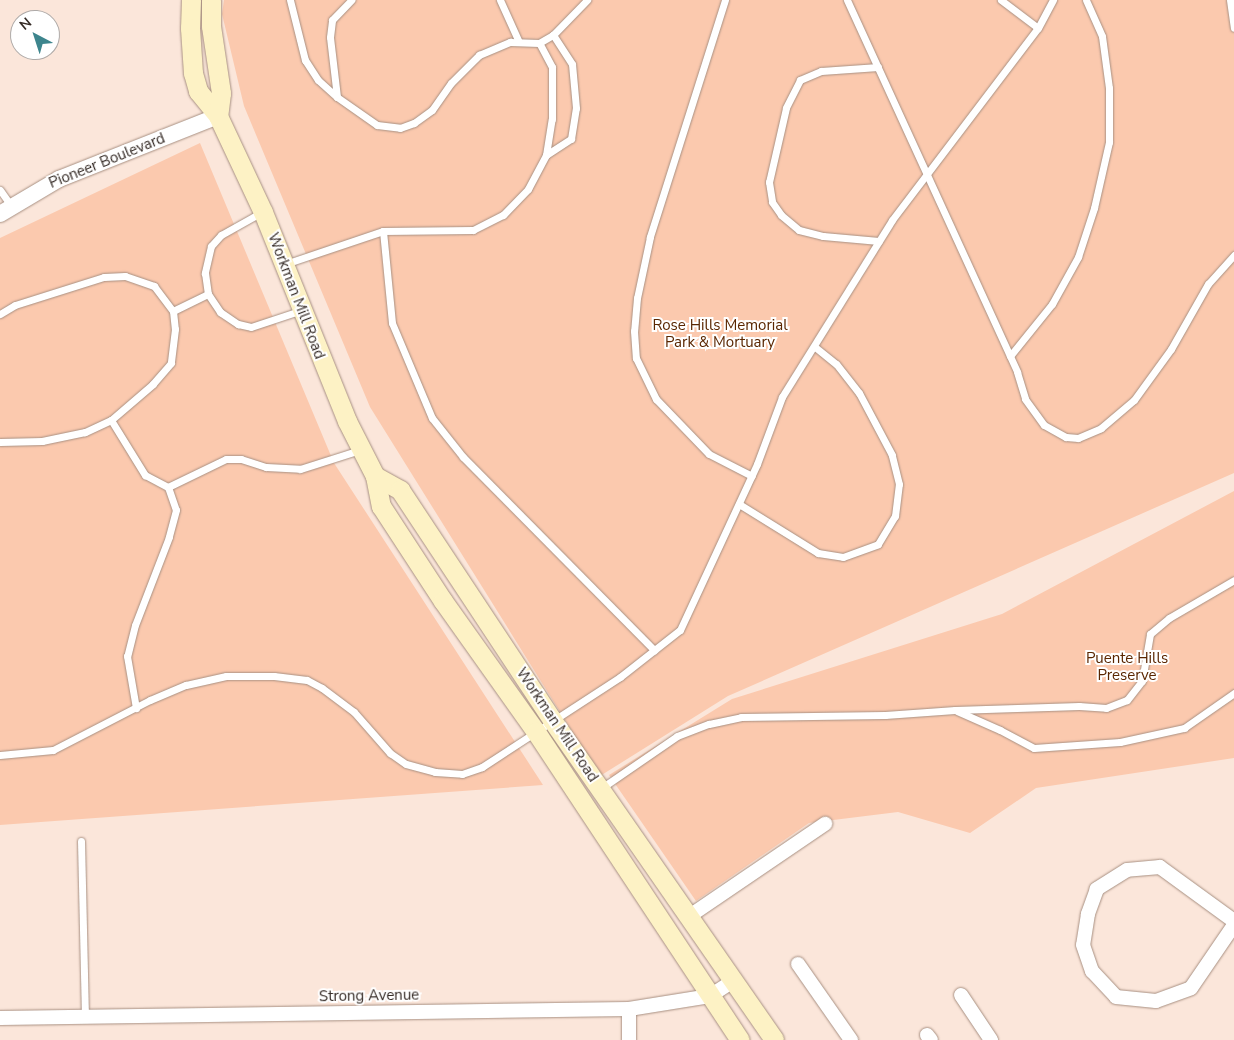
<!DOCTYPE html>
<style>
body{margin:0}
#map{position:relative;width:1234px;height:1040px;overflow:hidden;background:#fbe6da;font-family:"Nunito Sans",sans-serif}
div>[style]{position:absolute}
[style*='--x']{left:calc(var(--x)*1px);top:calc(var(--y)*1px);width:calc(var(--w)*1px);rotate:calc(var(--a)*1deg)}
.green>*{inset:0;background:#fbc9ae}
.roads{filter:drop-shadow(0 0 1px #a89082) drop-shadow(0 0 1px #a89082)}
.service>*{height:7px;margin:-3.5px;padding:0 3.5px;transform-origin:3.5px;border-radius:3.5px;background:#fff}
.minor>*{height:14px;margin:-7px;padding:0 7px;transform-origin:7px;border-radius:7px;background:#fff}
.tertiary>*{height:16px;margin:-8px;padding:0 8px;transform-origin:8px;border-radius:8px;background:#fff}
.secondary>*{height:19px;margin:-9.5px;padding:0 9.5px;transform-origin:9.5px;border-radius:9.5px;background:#fdf2c5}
span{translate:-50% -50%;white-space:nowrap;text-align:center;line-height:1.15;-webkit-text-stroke:4px #fff;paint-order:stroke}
.street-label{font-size:15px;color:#342a25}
.park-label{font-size:15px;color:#5a2600}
.north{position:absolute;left:10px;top:10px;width:50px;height:50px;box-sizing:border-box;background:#fff;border:1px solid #aeaaa8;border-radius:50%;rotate:320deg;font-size:14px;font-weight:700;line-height:20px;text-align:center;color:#342a25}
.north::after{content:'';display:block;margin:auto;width:18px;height:22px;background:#3d858d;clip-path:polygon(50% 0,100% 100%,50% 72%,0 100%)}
</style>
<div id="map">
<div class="green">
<i style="clip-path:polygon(224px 0,1234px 0,1234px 473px,728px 696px,600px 776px,370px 407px,244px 106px,222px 14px)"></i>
<i style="clip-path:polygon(200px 143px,334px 463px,543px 785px,0 825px,0 238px)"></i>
<i style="clip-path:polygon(1234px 491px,1234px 758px,1036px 788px,970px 833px,898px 812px,809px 823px,696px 901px,609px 775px,732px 699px,1002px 614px)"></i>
</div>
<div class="roads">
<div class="service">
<i style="--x:290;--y:0;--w:62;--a:76"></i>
<i style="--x:305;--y:60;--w:24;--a:57"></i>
<i style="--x:318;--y:80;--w:25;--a:42"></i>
<i style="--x:337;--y:97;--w:49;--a:35"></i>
<i style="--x:377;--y:125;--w:23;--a:7"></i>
<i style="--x:400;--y:128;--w:15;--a:-20"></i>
<i style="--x:414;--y:123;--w:22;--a:-36"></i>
<i style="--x:432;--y:110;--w:33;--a:-55"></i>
<i style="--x:451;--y:83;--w:40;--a:-45"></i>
<i style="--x:479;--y:55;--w:34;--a:-23"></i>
<i style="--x:510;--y:42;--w:29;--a:2"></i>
<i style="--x:539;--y:43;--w:16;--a:-30"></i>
<i style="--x:553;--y:35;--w:49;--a:-45.8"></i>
<i style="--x:500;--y:0;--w:46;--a:65.7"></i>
<i style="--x:725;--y:0;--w:249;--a:107.6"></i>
<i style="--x:650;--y:237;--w:62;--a:102"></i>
<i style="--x:637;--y:298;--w:33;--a:95"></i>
<i style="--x:634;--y:331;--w:27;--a:86"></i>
<i style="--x:636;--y:358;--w:46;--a:64"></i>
<i style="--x:656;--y:399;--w:76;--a:46.1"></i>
<i style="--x:709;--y:454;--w:48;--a:27.1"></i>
<i style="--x:847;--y:0;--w:409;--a:65.4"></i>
<i style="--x:1017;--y:372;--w:28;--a:73"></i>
<i style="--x:1025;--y:399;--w:32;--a:54"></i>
<i style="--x:1044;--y:425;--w:25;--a:29"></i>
<i style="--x:1066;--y:437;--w:12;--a:5"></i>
<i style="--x:1078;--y:438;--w:25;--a:-23"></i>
<i style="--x:1101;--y:428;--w:43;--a:-40.3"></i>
<i style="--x:1134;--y:400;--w:63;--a:-54"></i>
<i style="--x:1171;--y:349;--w:75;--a:-60.4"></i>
<i style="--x:1208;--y:284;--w:39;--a:-48"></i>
<i style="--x:1001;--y:0;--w:46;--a:37.1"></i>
<i style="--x:1230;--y:0;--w:28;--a:82"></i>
<i style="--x:878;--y:67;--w:57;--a:176"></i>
<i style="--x:821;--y:71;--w:23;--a:157"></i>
<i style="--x:800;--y:80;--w:31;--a:117"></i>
<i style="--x:786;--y:108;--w:76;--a:102.9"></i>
<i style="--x:769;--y:182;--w:20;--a:81"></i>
<i style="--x:772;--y:202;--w:16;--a:55"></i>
<i style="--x:781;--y:215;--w:23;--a:40"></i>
<i style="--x:799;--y:230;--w:25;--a:14"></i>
<i style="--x:823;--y:236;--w:56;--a:5.1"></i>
<i style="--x:337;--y:97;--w:60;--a:-96.7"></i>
<i style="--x:330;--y:37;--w:17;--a:-83"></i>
<i style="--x:332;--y:20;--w:28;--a:-46"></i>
<i style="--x:546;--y:155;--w:30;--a:-33"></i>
<i style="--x:571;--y:139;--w:31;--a:-81"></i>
<i style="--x:576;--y:108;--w:44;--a:-95.2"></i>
<i style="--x:572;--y:64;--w:35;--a:-123"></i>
<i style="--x:0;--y:190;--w:19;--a:55"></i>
<i style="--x:262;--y:212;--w:47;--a:150.7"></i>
<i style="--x:221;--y:235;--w:15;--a:132"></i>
<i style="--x:211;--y:246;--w:28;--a:103"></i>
<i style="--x:205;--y:273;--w:21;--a:82"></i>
<i style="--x:208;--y:294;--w:22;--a:56"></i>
<i style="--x:220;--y:312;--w:22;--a:34"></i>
<i style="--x:238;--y:324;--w:13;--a:13"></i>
<i style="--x:251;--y:327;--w:54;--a:-18.4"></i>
<i style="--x:383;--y:231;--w:92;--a:84.4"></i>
<i style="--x:392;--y:323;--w:103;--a:67.2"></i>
<i style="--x:432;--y:418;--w:50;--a:51.5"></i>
<i style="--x:463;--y:457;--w:272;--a:45.3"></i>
<i style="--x:285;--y:264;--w:103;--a:-18.6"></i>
<i style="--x:383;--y:231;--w:90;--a:-0.6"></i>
<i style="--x:473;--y:230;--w:34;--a:-27"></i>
<i style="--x:503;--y:215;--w:36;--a:-46"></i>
<i style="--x:528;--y:189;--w:38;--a:-62"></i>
<i style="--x:546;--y:155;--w:36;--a:-81"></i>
<i style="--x:552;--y:119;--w:52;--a:-90"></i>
<i style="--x:552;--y:67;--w:27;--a:-118"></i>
<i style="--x:173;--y:311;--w:39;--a:-26"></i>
<i style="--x:0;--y:314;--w:17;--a:-31"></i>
<i style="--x:15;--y:305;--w:93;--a:-17.5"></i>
<i style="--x:104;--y:277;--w:21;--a:-3"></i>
<i style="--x:125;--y:276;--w:31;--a:19"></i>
<i style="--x:154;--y:286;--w:31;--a:53"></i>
<i style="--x:173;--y:311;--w:18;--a:84"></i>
<i style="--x:175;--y:329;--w:34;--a:97"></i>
<i style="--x:171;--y:363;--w:28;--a:131"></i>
<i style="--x:153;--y:384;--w:55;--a:139.4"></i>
<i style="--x:111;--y:420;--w:29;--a:155"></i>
<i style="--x:85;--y:432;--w:44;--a:168.2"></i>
<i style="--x:42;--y:441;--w:42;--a:178.6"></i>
<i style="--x:1010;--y:356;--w:67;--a:-51.1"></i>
<i style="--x:1052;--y:304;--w:54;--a:-61"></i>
<i style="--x:1078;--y:257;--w:52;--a:-71.9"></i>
<i style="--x:1094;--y:208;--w:68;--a:-77.2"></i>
<i style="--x:1109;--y:142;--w:54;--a:-90"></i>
<i style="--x:1109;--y:88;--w:52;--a:-97.7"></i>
<i style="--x:1102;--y:36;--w:39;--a:-114"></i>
<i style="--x:111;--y:420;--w:65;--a:58.3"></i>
<i style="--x:145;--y:475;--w:26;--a:28"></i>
<i style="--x:168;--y:487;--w:24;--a:71"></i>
<i style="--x:176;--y:510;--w:28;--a:105"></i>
<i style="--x:169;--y:537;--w:94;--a:111.1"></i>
<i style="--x:135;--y:625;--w:32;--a:104"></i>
<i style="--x:127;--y:656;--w:53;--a:80.2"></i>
<i style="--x:168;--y:487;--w:64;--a:-25.8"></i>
<i style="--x:226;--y:459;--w:15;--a:0"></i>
<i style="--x:241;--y:459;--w:26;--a:18"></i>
<i style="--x:266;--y:467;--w:34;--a:3"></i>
<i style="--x:300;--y:469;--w:63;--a:-17.6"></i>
<i style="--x:739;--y:504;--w:93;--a:31.8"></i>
<i style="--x:818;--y:553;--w:25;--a:9"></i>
<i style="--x:843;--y:557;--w:37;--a:-20"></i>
<i style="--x:878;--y:544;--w:33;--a:-59"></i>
<i style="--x:895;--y:516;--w:32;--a:-83"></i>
<i style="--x:899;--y:484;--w:30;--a:-104"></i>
<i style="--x:892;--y:455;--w:70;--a:-118"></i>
<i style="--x:859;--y:393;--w:37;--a:-128"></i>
<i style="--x:836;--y:364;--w:28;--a:-141"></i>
<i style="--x:957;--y:711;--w:47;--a:23.8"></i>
<i style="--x:1000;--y:730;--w:38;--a:28"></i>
<i style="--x:1034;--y:748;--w:86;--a:-4"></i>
<i style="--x:1120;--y:742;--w:66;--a:-12.3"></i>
<i style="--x:1184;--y:728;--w:61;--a:-35"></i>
<i style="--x:0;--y:755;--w:53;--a:-5.4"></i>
<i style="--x:53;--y:750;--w:109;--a:-27.3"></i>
<i style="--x:150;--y:700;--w:39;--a:-23"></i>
<i style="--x:186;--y:685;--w:41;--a:-12.7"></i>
<i style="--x:226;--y:676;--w:48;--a:0"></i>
<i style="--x:274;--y:676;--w:33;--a:7"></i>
<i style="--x:307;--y:680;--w:17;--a:28"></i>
<i style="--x:322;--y:688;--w:40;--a:37"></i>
<i style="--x:354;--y:712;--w:55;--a:48.7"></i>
<i style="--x:390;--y:753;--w:19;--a:35"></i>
<i style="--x:406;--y:764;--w:30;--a:15"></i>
<i style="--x:435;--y:772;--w:27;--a:4"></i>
<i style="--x:462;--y:774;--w:21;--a:-19"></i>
<i style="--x:482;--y:767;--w:165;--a:-33.1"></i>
<i style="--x:620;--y:677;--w:76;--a:-38.1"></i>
<i style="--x:680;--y:630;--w:183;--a:-65.1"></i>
<i style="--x:757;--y:464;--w:72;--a:-69.5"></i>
<i style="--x:782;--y:397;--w:208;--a:-58.1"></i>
<i style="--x:892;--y:220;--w:241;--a:-52.8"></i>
<i style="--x:1038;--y:28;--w:32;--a:-62"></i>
<i style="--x:600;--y:789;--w:93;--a:-34.5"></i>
<i style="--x:677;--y:736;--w:34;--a:-21"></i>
<i style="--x:709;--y:724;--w:33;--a:-12"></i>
<i style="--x:741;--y:717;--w:144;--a:-0.8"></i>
<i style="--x:885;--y:715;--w:70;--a:-4.1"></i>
<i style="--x:955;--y:710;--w:124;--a:-1.8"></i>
<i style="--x:1079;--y:706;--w:27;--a:4"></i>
<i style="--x:1106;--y:708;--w:22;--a:-21"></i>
<i style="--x:1127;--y:700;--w:24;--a:-52"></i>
<i style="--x:1142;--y:681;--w:48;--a:-80.3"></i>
<i style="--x:1150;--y:634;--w:25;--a:-40"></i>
<i style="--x:1169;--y:618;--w:75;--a:-30.3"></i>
<i style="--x:81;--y:841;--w:176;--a:88.7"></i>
</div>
<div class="minor">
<i style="--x:688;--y:917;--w:166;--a:-34.2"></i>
<i style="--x:1234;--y:921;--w:92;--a:-143.9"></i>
<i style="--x:1160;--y:867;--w:33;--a:175"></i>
<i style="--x:1127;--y:870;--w:36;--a:148"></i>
<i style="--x:1097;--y:889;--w:27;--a:110"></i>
<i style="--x:1088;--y:914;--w:31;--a:99"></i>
<i style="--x:1083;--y:945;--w:28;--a:71"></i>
<i style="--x:1092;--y:971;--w:35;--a:47"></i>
<i style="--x:1116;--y:997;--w:40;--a:5.7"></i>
<i style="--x:1156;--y:1001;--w:37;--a:-20"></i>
<i style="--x:1191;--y:988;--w:76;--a:-55.7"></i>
<i style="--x:798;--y:964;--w:93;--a:55.1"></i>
<i style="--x:961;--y:995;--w:54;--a:56.3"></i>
<i style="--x:629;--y:1009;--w:31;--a:90"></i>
<i style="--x:0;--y:1018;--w:629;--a:-0.82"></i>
<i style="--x:629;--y:1009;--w:82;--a:-9.1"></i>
<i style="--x:710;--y:996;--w:27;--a:-33"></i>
<i style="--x:927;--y:1035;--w:6;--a:51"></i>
</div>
<div class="tertiary">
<i style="--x:0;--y:214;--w:69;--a:-30.7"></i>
<i style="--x:59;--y:179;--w:171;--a:-21.6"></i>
</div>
<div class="secondary">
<i style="--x:191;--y:0;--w:28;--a:92"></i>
<i style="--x:190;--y:28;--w:45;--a:86.2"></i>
<i style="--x:193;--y:73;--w:19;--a:74"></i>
<i style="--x:198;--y:91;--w:32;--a:51"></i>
<i style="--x:218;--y:116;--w:106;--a:64.9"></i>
<i style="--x:263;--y:212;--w:225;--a:68.1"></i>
<i style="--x:347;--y:421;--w:62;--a:63"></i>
<i style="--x:375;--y:476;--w:31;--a:79"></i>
<i style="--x:381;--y:506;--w:113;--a:56.9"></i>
<i style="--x:443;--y:601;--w:161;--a:54.6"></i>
<i style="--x:536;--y:732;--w:369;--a:56.5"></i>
<i style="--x:211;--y:0;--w:26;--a:90"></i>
<i style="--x:211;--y:26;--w:68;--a:81.5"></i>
<i style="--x:221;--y:93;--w:23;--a:97"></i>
<i style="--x:375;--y:476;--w:29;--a:29"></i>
<i style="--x:400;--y:490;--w:276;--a:56.5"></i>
<i style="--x:552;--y:720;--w:389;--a:55.2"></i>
</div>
</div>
<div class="street-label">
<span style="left:107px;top:161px;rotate:-22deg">Pioneer Boulevard</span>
<span style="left:296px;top:296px;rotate:69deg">Workman Mill Road</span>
<span style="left:557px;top:725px;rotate:56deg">Workman Mill Road</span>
<span style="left:369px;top:996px;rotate:-1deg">Strong Avenue</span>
</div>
<div class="park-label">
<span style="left:720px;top:334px">Rose Hills Memorial<br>Park &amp; Mortuary</span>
<span style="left:1127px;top:667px">Puente Hills<br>Preserve</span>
</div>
<div class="north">N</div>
</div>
